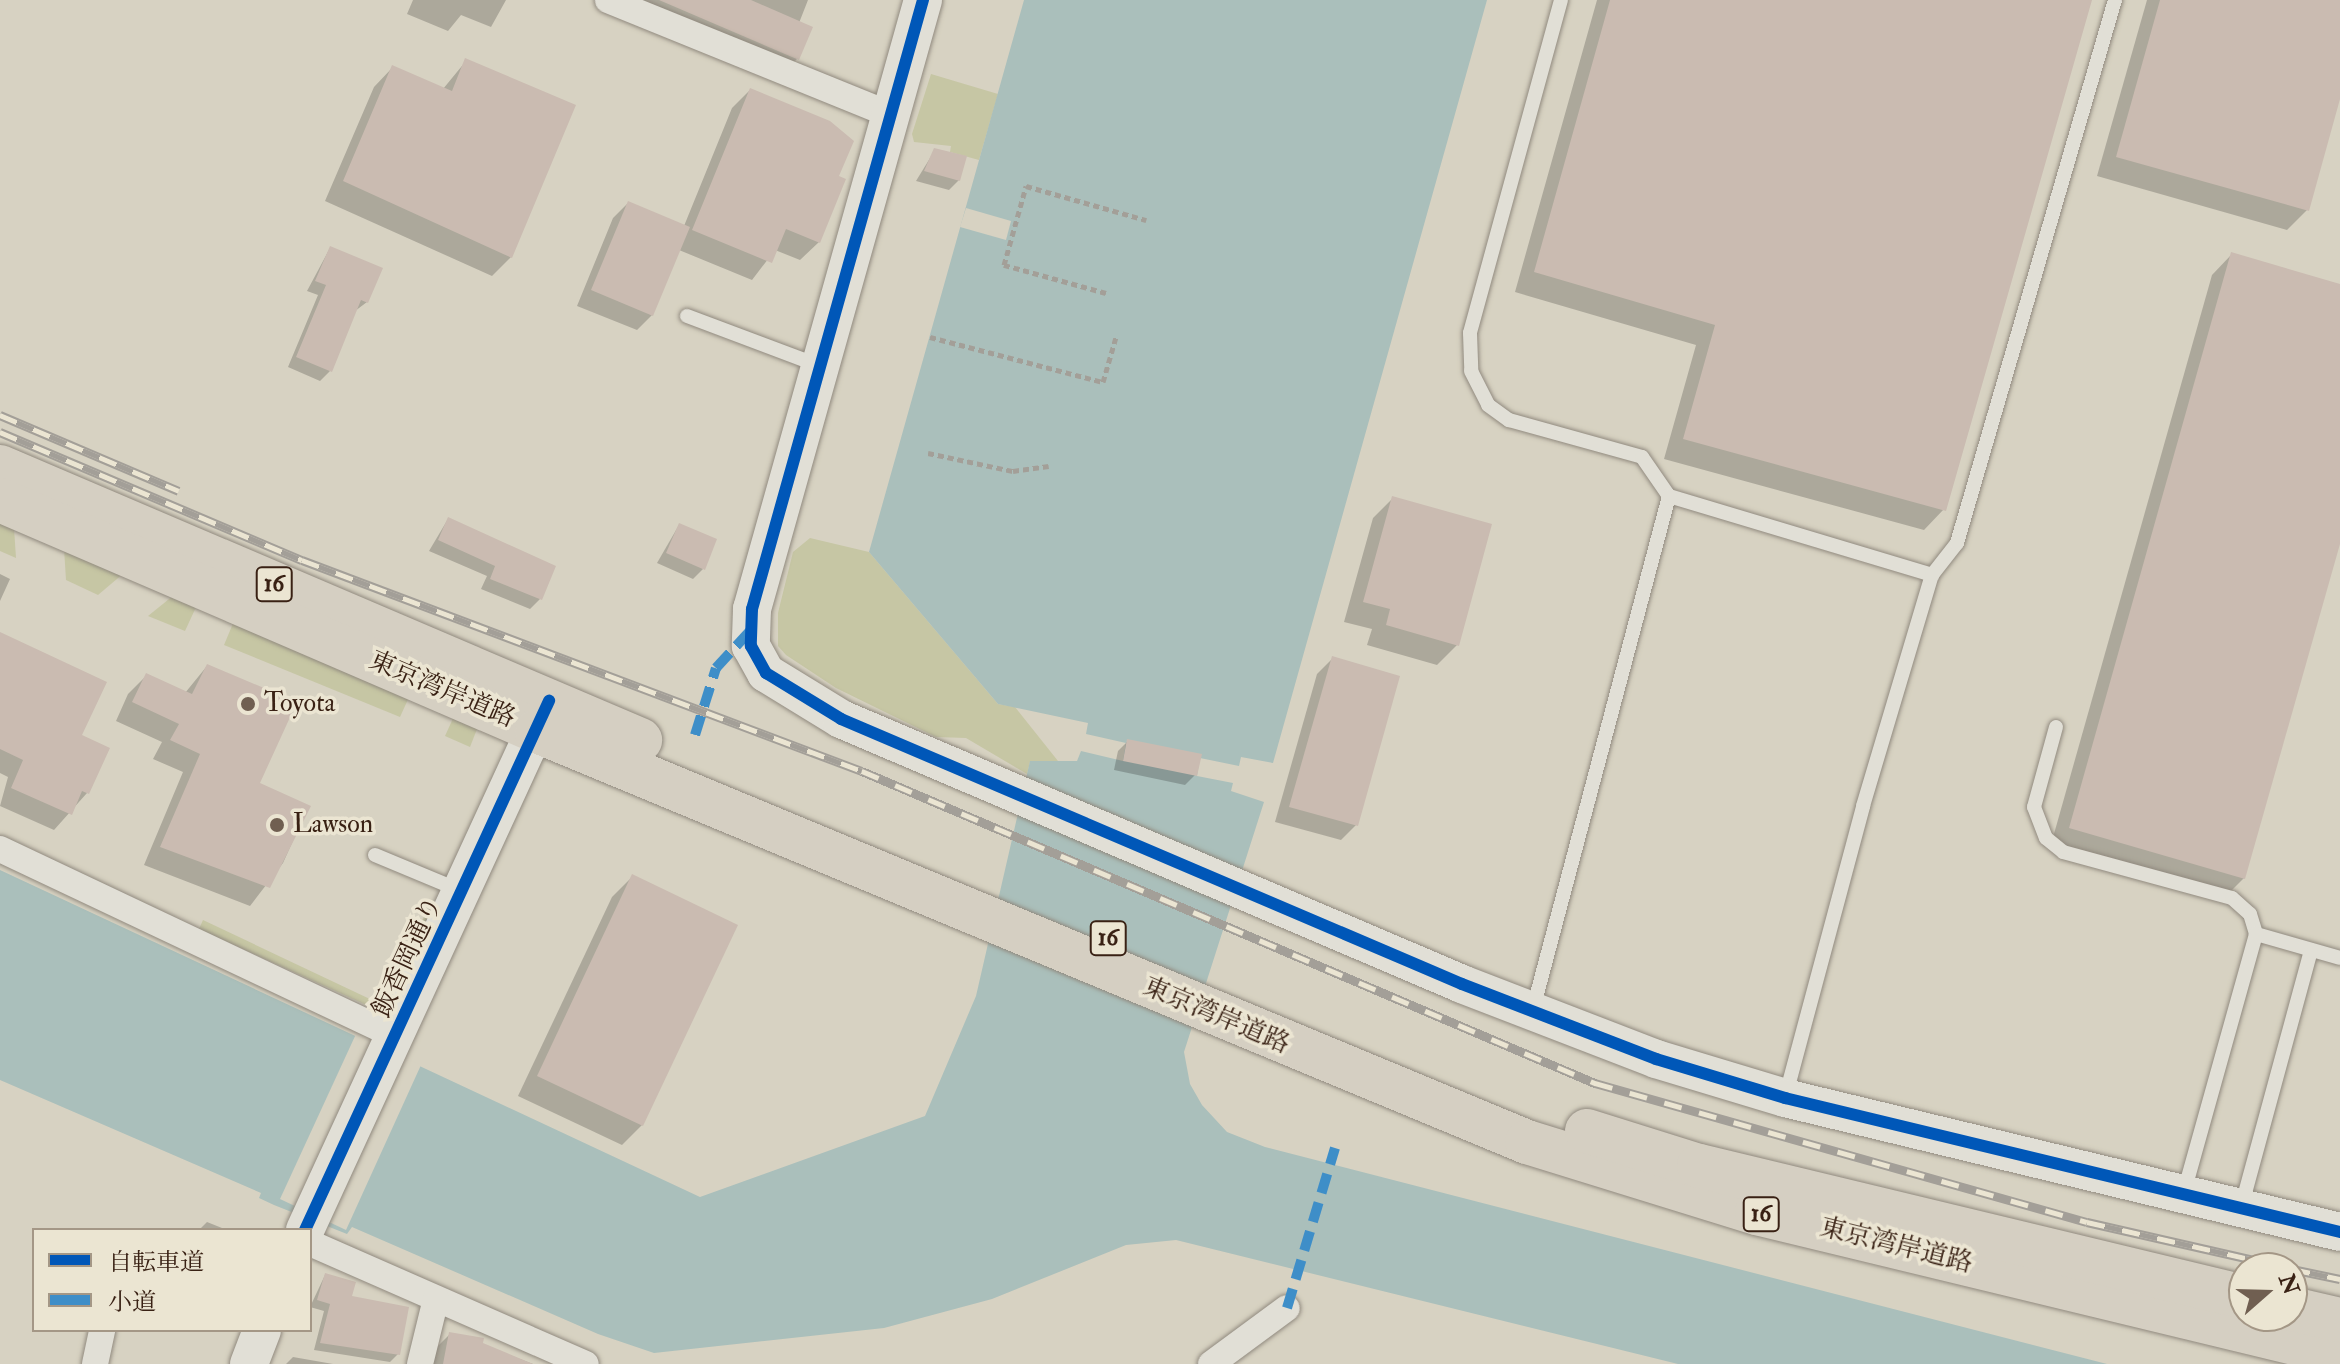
<!DOCTYPE html>
<meta charset="utf-8">
<style>
body{margin:0}
#map{position:relative;width:2340px;height:1364px;overflow:hidden;background:#d7d2c2;font-family:"IM FELL Double Pica","Noto Serif JP",serif}
div>[style]{position:absolute}
[style*='--x']{left:calc(var(--x)*1px);top:calc(var(--y)*1px);width:calc(var(--w)*1px);rotate:calc(var(--a)*1deg)}
.green>*{inset:0;background:#c6c6a4}
.water>*{inset:0;background:#aabfbb}
.pier>*{inset:0;background:#d7d2c2}
.shadow>*{inset:0;background:#0003}
.building>*{inset:0;background:#cabbb1}
.path>*{height:5px;margin-top:-2.5px;transform-origin:0;background:repeating-linear-gradient(90deg,#a39f98 0 6px,transparent 0 10px)}
.roads{filter:drop-shadow(0 0 2px #918a7f) drop-shadow(0 0 2px #918a7f)}
.lane>*{height:14px;margin:-7px;padding:0 7px;transform-origin:7px;border-radius:7px;background:#e1dfd6}
.street>*{height:26px;margin:-13px;padding:0 13px;transform-origin:13px;border-radius:13px;background:#e1dfd6}
.secondary>*{height:38px;margin:-19px;padding:0 19px;transform-origin:19px;border-radius:19px;background:#e1dfd6}
.highway>*{height:44px;margin:-22px;padding:0 22px;transform-origin:22px;border-radius:22px;background:#d5cfc2}
.rail>*{height:9px;margin-top:-4.5px;transform-origin:0;background:repeating-linear-gradient(90deg,#ebe5d2 0 18px,#a39f98 0 36px);box-sizing:border-box;border-block:2px solid #a39f98}
.quiet>*{height:10px;margin-top:-5px;transform-origin:0;background:repeating-linear-gradient(90deg,#3e8ec8 0 20px,transparent 0 30px)}
.cycleway>*{height:12px;margin:-6px;padding:0 6px;transform-origin:6px;border-radius:6px;background:#0057b8}
.dots>*{width:22px;height:22px;translate:-50% -50%;box-sizing:border-box;border:4px solid #ebe5d2;border-radius:50%}
span{translate:-50% -50%;white-space:nowrap;text-align:center;line-height:1.15;-webkit-text-stroke:7px #ebe5d2;paint-order:stroke}
.shield-label span{padding:2px 6px;background:#ebe5d2;border:2px solid;border-radius:6px;-webkit-text-stroke-width:0}
.shield-label{font-size:24px;color:#392114;font-weight:700}
.street-label{font-size:26px;color:#392114}
.poi-label{font-size:26px;color:#392114}
.left{translate:0 -50%;text-align:left}
.legend{position:absolute;left:32px;top:1228px;width:280px;height:104px;box-sizing:border-box;background:#ebe5d2;border:2px solid #a49786;margin:0;padding:10px 14px;list-style:none;font-size:24px;color:#392114}
.legend li{display:flex;align-items:center;gap:16px;height:40px}
.legend b{width:40px;border:2px solid #a49786}
.north{position:absolute;left:2228px;top:1252px;width:80px;height:80px;box-sizing:border-box;background:#ebe5d2;border:2px solid #a49786;border-radius:50%;rotate:70deg;font-size:22px;font-weight:700;line-height:32px;text-align:center;color:#392114}
.north::after{content:'';display:block;margin:auto;width:28px;height:36px;background:#705f51;clip-path:polygon(50% 0,100% 100%,50% 72%,0 100%)}
</style>
<div id="map">
<div class="green">
<i style="clip-path:polygon(931px 74px,998px 94px,979px 160px,950px 152px,951px 146px,914px 142px,912px 134px)"></i>
<i style="clip-path:polygon(0 522px,14px 528px,16px 558px,0 551px)"></i>
<i style="clip-path:polygon(810px 538px,869px 552px,998px 704px,1015px 707px,1058px 761px,1030px 762px,1027px 774px,966px 738px,936px 737px,836px 688px,786px 655px,778px 646px,778px 613px,793px 552px)"></i>
<i style="clip-path:polygon(64px 548px,124px 573px,98px 595px,66px 580px)"></i>
<i style="clip-path:polygon(174px 595px,197px 605px,185px 631px,148px 616px)"></i>
<i style="clip-path:polygon(234px 621px,410px 695px,400px 717px,224px 645px)"></i>
<i style="clip-path:polygon(455px 714px,479px 724px,470px 747px,445px 736px)"></i>
<i style="clip-path:polygon(424px 917px,429px 919px,395px 991px,391px 988px)"></i>
<i style="clip-path:polygon(203px 920px,372px 1000px,374px 996px,380px 999px,375px 1009px,199px 929px)"></i>
</div>
<div class="water">
<i style="clip-path:polygon(1024px 0,1487px 0,1273px 763px,1241px 757px,1239px 766px,1200px 758px,1197px 776px,1233px 783px,1231px 791px,1264px 802px,1184px 1052px,1190px 1084px,1202px 1105px,1227px 1132px,1265px 1147px,2107px 1364px,1678px 1364px,1176px 1240px,1126px 1245px,992px 1299px,884px 1328px,654px 1353px,598px 1334px,352px 1227px,347px 1234px,274px 1205px,259px 1198px,261px 1193px,0 1080px,0 870px,700px 1197px,925px 1116px,976px 996px,1030px 761px,1077px 761px,1081px 751px,1123px 761px,1126px 743px,1086px 734px,1088px 723px,998px 704px,869px 552px)"></i>
</div>
<div class="pier">
<i style="clip-path:polygon(966px 208px,1011px 221px,1006px 240px,960px 227px)"></i>
<i style="clip-path:polygon(356px 1034px,421px 1065px,346px 1230px,280px 1199px)"></i>
</div>
<div class="shadow">
<i style="clip-path:polygon(413px 0,506px 0,491px 27px,461px 15px,448px 31px,407px 14px)"></i>
<i style="clip-path:polygon(601px 0,808px 0,799px 23px,797px 59px,780px 76px)"></i>
<i style="clip-path:polygon(1597px 0,2088px 0,1944px 509px,1924px 530px,1664px 459px,1696px 345px,1515px 292px)"></i>
<i style="clip-path:polygon(2147px 0,2340px 0,2340px 92px,2307px 210px,2287px 230px,2097px 176px)"></i>
<i style="clip-path:polygon(466px 61px,511px 257px,492px 276px,325px 201px,374px 87px,393px 67px,443px 89px)"></i>
<i style="clip-path:polygon(750px 90px,837px 177px,819px 242px,800px 260px,775px 250px,752px 280px,679px 250px,652px 315px,637px 330px,577px 306px,613px 218px,628px 203px,684px 226px,732px 108px)"></i>
<i style="clip-path:polygon(935px 150px,959px 180px,949px 190px,916px 181px)"></i>
<i style="clip-path:polygon(330px 248px,367px 302px,355px 311px,330px 371px,320px 381px,288px 367px,318px 295px,307px 291px)"></i>
<i style="clip-path:polygon(2232px 254px,2340px 286px,2340px 537px,2244px 878px,2224px 898px,2050px 848px,2212px 275px)"></i>
<i style="clip-path:polygon(1393px 498px,1457px 645px,1437px 665px,1367px 645px,1372px 629px,1344px 622px,1373px 518px)"></i>
<i style="clip-path:polygon(448px 519px,553px 567px,540px 599px,530px 609px,481px 589px,487px 576px,429px 551px)"></i>
<i style="clip-path:polygon(679px 525px,703px 569px,693px 579px,657px 563px)"></i>
<i style="clip-path:polygon(0 574px,10px 579px,0 601px)"></i>
<i style="clip-path:polygon(0 634px,79px 736px,108px 749px,87px 793px,54px 830px,0 806px,8px 777px,0 773px)"></i>
<i style="clip-path:polygon(1332px 659px,1356px 825px,1341px 840px,1275px 822px,1317px 674px)"></i>
<i style="clip-path:polygon(207px 666px,258px 784px,308px 807px,283px 863px,250px 906px,144px 865px,183px 772px,153px 759px,162px 742px,116px 721px,128px 694px,146px 676px,185px 693px)"></i>
<i style="clip-path:polygon(1128px 741px,1195px 775px,1185px 785px,1114px 770px,1118px 751px)"></i>
<i style="clip-path:polygon(632px 877px,642px 1125px,622px 1145px,518px 1096px,612px 897px)"></i>
<i style="clip-path:polygon(207px 1222px,227px 1230px,199px 1230px)"></i>
<i style="clip-path:polygon(325px 1275px,398px 1354px,390px 1362px,314px 1350px,324px 1311px,310px 1307px)"></i>
<i style="clip-path:polygon(450px 1334px,481px 1344px,533px 1364px,429px 1364px,433px 1351px)"></i>
<i style="clip-path:polygon(293px 1357px,333px 1364px,286px 1364px)"></i>
</div>
<div class="building">
<i style="clip-path:polygon(659px 0,751px 0,813px 27px,799px 60px)"></i>
<i style="clip-path:polygon(1610px 0,2092px 0,1946px 511px,1683px 439px,1715px 325px,1534px 272px)"></i>
<i style="clip-path:polygon(2160px 0,2340px 0,2340px 99px,2309px 211px,2116px 157px)"></i>
<i style="clip-path:polygon(465px 58px,576px 105px,512px 258px,343px 181px,392px 65px,452px 91px)"></i>
<i style="clip-path:polygon(750px 88px,830px 121px,854px 141px,839px 176px,846px 179px,820px 243px,786px 229px,772px 263px,692px 230px)"></i>
<i style="clip-path:polygon(934px 148px,967px 156px,960px 181px,924px 171px)"></i>
<i style="clip-path:polygon(628px 201px,690px 227px,653px 316px,591px 290px)"></i>
<i style="clip-path:polygon(330px 246px,383px 268px,368px 303px,361px 300px,332px 372px,296px 357px,326px 285px,315px 281px)"></i>
<i style="clip-path:polygon(2231px 252px,2340px 284px,2340px 544px,2245px 879px,2069px 828px)"></i>
<i style="clip-path:polygon(1392px 496px,1492px 524px,1459px 646px,1386px 625px,1390px 609px,1363px 602px)"></i>
<i style="clip-path:polygon(448px 517px,556px 566px,542px 600px,490px 579px,495px 566px,438px 540px)"></i>
<i style="clip-path:polygon(679px 523px,717px 539px,705px 570px,666px 553px)"></i>
<i style="clip-path:polygon(0 632px,107px 682px,82px 735px,110px 748px,89px 794px,82px 791px,72px 815px,11px 788px,23px 760px,0 749px)"></i>
<i style="clip-path:polygon(1332px 656px,1400px 676px,1358px 826px,1289px 807px)"></i>
<i style="clip-path:polygon(207px 664px,297px 702px,260px 783px,311px 806px,270px 888px,160px 847px,200px 754px,170px 740px,179px 724px,132px 702px,146px 673px,192px 694px)"></i>
<i style="clip-path:polygon(1127px 739px,1202px 754px,1197px 776px,1123px 761px)"></i>
<i style="clip-path:polygon(632px 874px,738px 925px,643px 1126px,537px 1076px)"></i>
<i style="clip-path:polygon(325px 1273px,356px 1282px,352px 1296px,409px 1307px,400px 1355px,320px 1343px,330px 1304px,317px 1300px)"></i>
<i style="clip-path:polygon(449px 1332px,484px 1338px,483px 1343px,533px 1364px,443px 1364px)"></i>
</div>
<div class="path">
<i style="--x:1106;--y:293;--w:106;--a:-164.6"></i>
<i style="--x:1004;--y:265;--w:82;--a:-74.4"></i>
<i style="--x:1026;--y:186;--w:125;--a:15.8"></i>
<i style="--x:930;--y:337;--w:179;--a:14.6"></i>
<i style="--x:1103;--y:382;--w:47;--a:-73.9"></i>
<i style="--x:928;--y:453;--w:87;--a:12"></i>
<i style="--x:1013;--y:471;--w:36;--a:-8"></i>
</div>
<div class="roads">
<div class="lane">
<i style="--x:1561;--y:0;--w:345;--a:105.3"></i>
<i style="--x:1470;--y:333;--w:38;--a:88"></i>
<i style="--x:1471;--y:371;--w:38;--a:63"></i>
<i style="--x:1488;--y:405;--w:26;--a:36"></i>
<i style="--x:1509;--y:420;--w:138;--a:15.5"></i>
<i style="--x:1642;--y:457;--w:47;--a:55.3"></i>
<i style="--x:1669;--y:496;--w:275;--a:16.7"></i>
<i style="--x:687;--y:316;--w:142;--a:20.6"></i>
<i style="--x:2056;--y:727;--w:83;--a:105.4"></i>
<i style="--x:2034;--y:807;--w:33;--a:69"></i>
<i style="--x:2046;--y:838;--w:22;--a:39"></i>
<i style="--x:2063;--y:852;--w:175;--a:15.2"></i>
<i style="--x:2232;--y:898;--w:24;--a:42"></i>
<i style="--x:2250;--y:914;--w:21;--a:73"></i>
<i style="--x:2256;--y:934;--w:87;--a:15.9"></i>
<i style="--x:375;--y:855;--w:91;--a:22.6"></i>
<i style="--x:1533;--y:1009;--w:531;--a:-75.15"></i>
<i style="--x:1785;--y:1098;--w:302;--a:-75"></i>
<i style="--x:1863;--y:806;--w:241;--a:-73.4"></i>
<i style="--x:1932;--y:575;--w:41;--a:-52"></i>
<i style="--x:1957;--y:543;--w:566;--a:-73.78"></i>
<i style="--x:2184;--y:1192;--w:268;--a:-74.4"></i>
<i style="--x:2241;--y:1208;--w:267;--a:-74.8"></i>
</div>
<div class="street">
<i style="--x:608;--y:0;--w:305;--a:22.1"></i>
<i style="--x:0;--y:849;--w:438;--a:25.3"></i>
<i style="--x:310;--y:1243;--w:301;--a:23.7"></i>
<i style="--x:95;--y:1364;--w:35;--a:-78"></i>
<i style="--x:420;--y:1364;--w:67;--a:-76.2"></i>
<i style="--x:1211;--y:1364;--w:94;--a:-36.4"></i>
</div>
<div class="secondary">
<i style="--x:923;--y:0;--w:633;--a:105.68"></i>
<i style="--x:752;--y:609;--w:37;--a:92"></i>
<i style="--x:751;--y:646;--w:31;--a:61"></i>
<i style="--x:766;--y:673;--w:88;--a:31.5"></i>
<i style="--x:841;--y:719;--w:675;--a:23.11"></i>
<i style="--x:1462;--y:984;--w:208;--a:21.1"></i>
<i style="--x:1656;--y:1059;--w:135;--a:16.8"></i>
<i style="--x:1785;--y:1098;--w:571;--a:13.57"></i>
<i style="--x:305;--y:1230;--w:581;--a:-65.29"></i>
<i style="--x:249;--y:1364;--w:36;--a:-69"></i>
</div>
<div class="highway">
<i style="--x:0;--y:467;--w:696;--a:23.1"></i>
<i style="--x:0;--y:500;--w:585;--a:23.28"></i>
<i style="--x:537;--y:731;--w:1072;--a:22.55"></i>
<i style="--x:1527;--y:1142;--w:241;--a:17.2"></i>
<i style="--x:1757;--y:1213;--w:600;--a:13.6"></i>
<i style="--x:1587;--y:1131;--w:117;--a:17.4"></i>
<i style="--x:1699;--y:1166;--w:561;--a:13.52"></i>
<i style="--x:2292;--y:1309;--w:49;--a:12.9"></i>
</div>
</div>
<div class="rail">
<i style="--x:0;--y:415;--w:194;--a:23"></i>
<i style="--x:0;--y:432;--w:328;--a:23"></i>
<i style="--x:302;--y:560;--w:598;--a:20.65"></i>
<i style="--x:862;--y:771;--w:797;--a:23.06"></i>
<i style="--x:1595;--y:1083;--w:511;--a:15.78"></i>
<i style="--x:2087;--y:1222;--w:207;--a:12.8"></i>
<i style="--x:2292;--y:1269;--w:49;--a:11.8"></i>
</div>
<div class="quiet">
<i style="--x:695;--y:735;--w:70;--a:-72.6"></i>
<i style="--x:716;--y:668;--w:50;--a:-47.4"></i>
<i style="--x:1287;--y:1308;--w:167;--a:-73.3"></i>
</div>
<div class="cycleway">
<i style="--x:923;--y:0;--w:633;--a:105.68"></i>
<i style="--x:752;--y:609;--w:37;--a:92"></i>
<i style="--x:751;--y:646;--w:31;--a:61"></i>
<i style="--x:766;--y:673;--w:88;--a:31.5"></i>
<i style="--x:841;--y:719;--w:675;--a:23.11"></i>
<i style="--x:1462;--y:984;--w:208;--a:21.1"></i>
<i style="--x:1656;--y:1059;--w:135;--a:16.8"></i>
<i style="--x:1785;--y:1098;--w:571;--a:13.57"></i>
<i style="--x:305;--y:1230;--w:583;--a:-65.24"></i>
</div>
<div class="dots">
<i style="left:248px;top:704px;background:#705f51"></i>
<i style="left:277px;top:825px;background:#705f51"></i>
</div>
<div class="shield-label">
<span style="left:274px;top:584px">16</span>
<span style="left:1108px;top:938px">16</span>
<span style="left:1761px;top:1214px">16</span>
</div>
<div class="street-label">
<span style="left:442px;top:690px;rotate:23deg">東京湾岸道路</span>
<span style="left:408px;top:957px;rotate:-65deg">飯香岡通り</span>
<span style="left:1216px;top:1016px;rotate:23deg">東京湾岸道路</span>
<span style="left:1896px;top:1246px;rotate:14deg">東京湾岸道路</span>
</div>
<div class="poi-label">
<span class="left" style="left:264px;top:704px">Toyota</span>
<span class="left" style="left:293px;top:825px">Lawson</span>
</div>
<ul class="legend">
<li><b style="height:10px;background:#0057b8"></b>自転車道</li>
<li><b style="height:10px;background:#3e8ec8"></b>小道</li>
</ul>
<div class="north">N</div>
</div>
